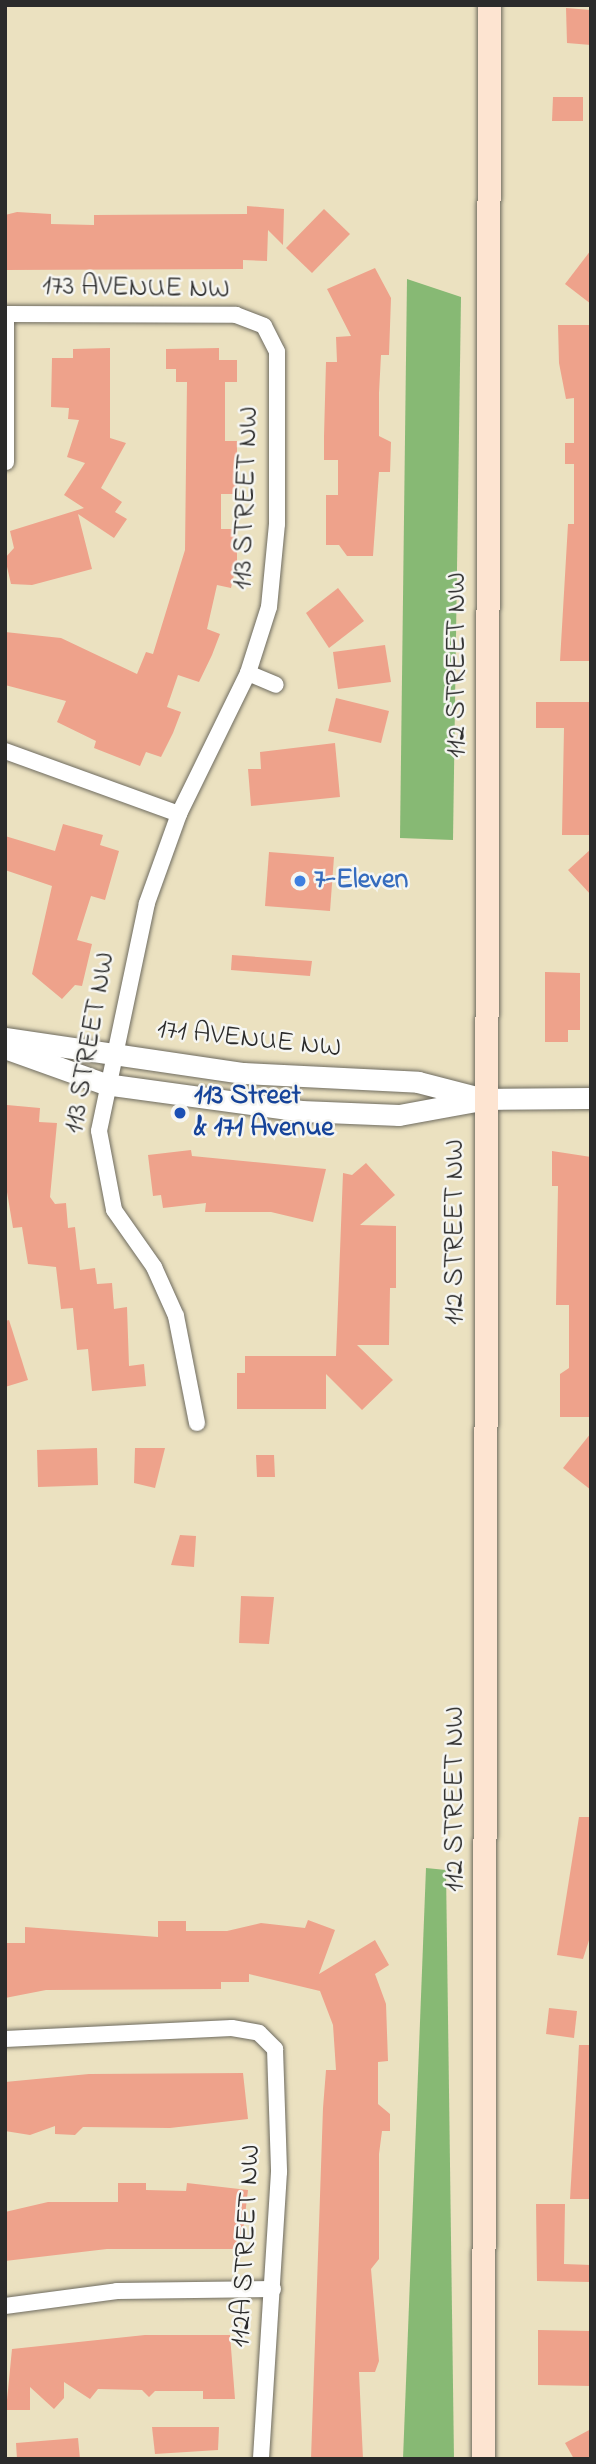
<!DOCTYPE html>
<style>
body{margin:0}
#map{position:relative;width:596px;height:2464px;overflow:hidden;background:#ebe1c0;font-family:"Indie Flower",sans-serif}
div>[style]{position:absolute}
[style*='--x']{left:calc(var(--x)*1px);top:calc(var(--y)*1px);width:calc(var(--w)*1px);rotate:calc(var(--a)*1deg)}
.forest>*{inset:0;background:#87b974}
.building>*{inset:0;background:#eea28b}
.roads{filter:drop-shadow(0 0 2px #6e6b5f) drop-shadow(0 0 2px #6e6b5f)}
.minor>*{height:16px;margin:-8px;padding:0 8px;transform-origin:8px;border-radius:8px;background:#fff}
.tertiary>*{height:21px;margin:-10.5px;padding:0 10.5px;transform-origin:10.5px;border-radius:10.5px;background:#fff}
.secondary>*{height:23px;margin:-11.5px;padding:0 11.5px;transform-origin:11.5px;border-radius:11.5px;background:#fde4d1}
.dots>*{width:19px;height:19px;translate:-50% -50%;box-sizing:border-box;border:4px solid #f6f6f2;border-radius:50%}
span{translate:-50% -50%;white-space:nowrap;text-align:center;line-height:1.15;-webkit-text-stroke:5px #f6f6f2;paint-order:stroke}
.street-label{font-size:28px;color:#2b2b2b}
.shop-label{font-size:28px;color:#366cbe;font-weight:700}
.left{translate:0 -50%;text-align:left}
.transit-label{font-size:28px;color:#164399;font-weight:700}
.frame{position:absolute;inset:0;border:7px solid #2b2b2b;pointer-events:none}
</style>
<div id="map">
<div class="forest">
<i style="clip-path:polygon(407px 279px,461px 297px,453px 840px,400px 838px)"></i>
<i style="clip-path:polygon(426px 1868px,446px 1870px,454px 2459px,403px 2459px)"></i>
</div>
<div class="building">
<i style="clip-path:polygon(566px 8px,591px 10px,591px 45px,567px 43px)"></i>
<i style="clip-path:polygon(553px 97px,583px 97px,583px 121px,552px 121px)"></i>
<i style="clip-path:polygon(247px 206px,284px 209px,283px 245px,268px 230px,267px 261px,243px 260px,243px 269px,5px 270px,5px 215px,17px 212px,51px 214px,51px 224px,94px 225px,94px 215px,247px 214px)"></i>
<i style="clip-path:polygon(324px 209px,350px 234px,312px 273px,286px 248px)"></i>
<i style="clip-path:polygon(591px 250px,591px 304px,565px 284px)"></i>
<i style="clip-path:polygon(375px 268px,391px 298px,389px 355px,381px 355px,379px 393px,379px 436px,391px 442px,390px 472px,379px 472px,373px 556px,347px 556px,339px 545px,326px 545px,326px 495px,338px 495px,338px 460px,324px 460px,324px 436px,326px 362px,337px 362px,336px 337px,351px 336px,327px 289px)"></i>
<i style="clip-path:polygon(558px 325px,591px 325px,591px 661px,560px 661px,568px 524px,574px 524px,574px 464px,565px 464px,565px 443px,574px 443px,574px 398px,566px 399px,559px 363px)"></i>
<i style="clip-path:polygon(110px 348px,110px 438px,126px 443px,101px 488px,122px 502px,115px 512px,127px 519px,114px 538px,78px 514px,92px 569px,32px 585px,11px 584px,5px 558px,14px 548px,10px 531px,84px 508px,64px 495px,85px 463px,67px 457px,79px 420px,68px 419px,69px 408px,51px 407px,52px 358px,73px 358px,73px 349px)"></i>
<i style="clip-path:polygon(219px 348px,219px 360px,237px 360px,237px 382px,225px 382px,225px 441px,237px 441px,237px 494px,221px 494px,221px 529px,237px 529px,237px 562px,231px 588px,217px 585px,207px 629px,220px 634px,212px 655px,199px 682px,178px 675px,167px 707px,181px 712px,173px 733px,161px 757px,146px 752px,140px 766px,94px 748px,96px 741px,57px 722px,66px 701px,5px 685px,5px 632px,61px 638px,137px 674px,146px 652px,153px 654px,185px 550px,187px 382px,176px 382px,176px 369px,166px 369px,166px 349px)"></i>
<i style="clip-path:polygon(338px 588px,364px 621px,329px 648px,306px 613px)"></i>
<i style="clip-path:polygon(385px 645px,391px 682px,338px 689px,333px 652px)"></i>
<i style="clip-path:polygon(336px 698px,389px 711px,381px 743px,328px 731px)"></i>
<i style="clip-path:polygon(536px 702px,591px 702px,591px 835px,562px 835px,564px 728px,536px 728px)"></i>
<i style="clip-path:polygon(335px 743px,340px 797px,251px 806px,248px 769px,261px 769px,260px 752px)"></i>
<i style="clip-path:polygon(63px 824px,103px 835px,100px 845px,119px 851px,105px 900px,91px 896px,77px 940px,92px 944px,82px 986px,75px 985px,62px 999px,32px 974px,52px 886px,5px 870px,5px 836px,55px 851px)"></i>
<i style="clip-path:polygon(591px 849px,591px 895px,568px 870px)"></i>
<i style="clip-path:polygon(269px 852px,334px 857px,330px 911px,265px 906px)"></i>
<i style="clip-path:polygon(232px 955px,312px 961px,310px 976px,231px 970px)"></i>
<i style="clip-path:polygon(545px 972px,580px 973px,580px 1030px,568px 1030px,568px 1042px,545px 1042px)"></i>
<i style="clip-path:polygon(7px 1105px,40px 1108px,39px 1122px,57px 1123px,50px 1197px,55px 1204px,66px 1203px,68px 1228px,75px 1227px,80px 1270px,95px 1268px,97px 1284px,112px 1283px,114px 1309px,127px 1307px,129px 1366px,144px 1364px,146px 1386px,92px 1391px,88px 1349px,77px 1350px,73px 1308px,61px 1309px,56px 1267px,28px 1264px,22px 1227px,13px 1228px,5px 1180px)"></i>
<i style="clip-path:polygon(191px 1150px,192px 1156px,326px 1169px,313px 1222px,271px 1212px,205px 1212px,206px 1203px,163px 1208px,161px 1195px,153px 1196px,148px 1155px)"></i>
<i style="clip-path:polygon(552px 1151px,591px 1157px,591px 1417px,560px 1417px,560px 1374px,569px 1368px,569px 1305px,556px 1305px,558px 1186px,552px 1186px)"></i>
<i style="clip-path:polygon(366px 1163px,395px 1195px,360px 1225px,396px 1226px,396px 1288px,390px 1288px,389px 1345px,357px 1345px,393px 1380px,362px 1410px,326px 1374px,326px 1409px,237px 1409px,237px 1373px,245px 1373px,245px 1356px,336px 1356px,343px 1173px,352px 1175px)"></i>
<i style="clip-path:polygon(9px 1320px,28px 1380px,5px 1387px,5px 1321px)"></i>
<i style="clip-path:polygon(591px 1433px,591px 1490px,563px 1468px)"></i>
<i style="clip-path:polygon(97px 1448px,98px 1485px,38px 1487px,37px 1450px)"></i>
<i style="clip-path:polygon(135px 1448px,165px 1448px,155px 1488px,134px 1483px)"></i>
<i style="clip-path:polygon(256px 1455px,274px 1455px,275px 1477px,257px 1477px)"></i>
<i style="clip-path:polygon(180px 1535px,196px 1536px,194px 1567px,171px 1565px)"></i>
<i style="clip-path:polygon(241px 1596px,274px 1597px,269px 1644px,239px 1643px)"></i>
<i style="clip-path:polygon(579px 1817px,591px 1817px,591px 1934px,583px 1959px,557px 1955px)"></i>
<i style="clip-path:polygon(308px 1920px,335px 1930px,319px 1974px,375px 1940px,389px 1965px,375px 1974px,386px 2004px,388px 2061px,378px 2062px,378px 2104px,390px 2114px,390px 2131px,382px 2131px,379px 2154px,379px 2259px,371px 2269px,379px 2361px,375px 2372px,359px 2372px,363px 2459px,311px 2459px,323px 2108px,326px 2070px,336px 2070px,333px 2025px,320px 1991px,249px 1974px,249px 1982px,221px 1982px,221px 1989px,46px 1990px,5px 1998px,5px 1943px,25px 1943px,25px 1927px,158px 1937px,158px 1921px,186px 1921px,186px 1931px,227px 1931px,261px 1923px,305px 1928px)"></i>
<i style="clip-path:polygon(549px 2008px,577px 2011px,574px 2038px,546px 2034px)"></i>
<i style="clip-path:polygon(579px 2045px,591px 2045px,591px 2199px,570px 2199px)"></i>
<i style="clip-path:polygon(243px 2073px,248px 2119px,170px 2128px,83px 2127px,75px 2135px,55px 2134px,55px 2126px,30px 2135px,5px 2131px,5px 2082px,89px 2074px)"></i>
<i style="clip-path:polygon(118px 2183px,146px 2183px,146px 2190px,186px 2191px,187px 2183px,248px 2190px,241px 2249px,107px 2249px,5px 2261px,5px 2212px,48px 2202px,118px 2202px)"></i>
<i style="clip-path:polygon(536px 2204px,565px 2204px,564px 2264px,591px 2265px,591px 2282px,537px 2281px)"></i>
<i style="clip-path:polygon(538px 2330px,591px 2331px,591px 2386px,538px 2385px)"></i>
<i style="clip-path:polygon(145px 2335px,230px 2335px,235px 2399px,203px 2399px,203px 2391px,155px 2391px,149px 2397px,142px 2390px,98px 2389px,90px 2399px,64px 2382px,64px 2398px,54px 2409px,30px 2387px,30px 2410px,6px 2410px,12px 2349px)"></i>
<i style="clip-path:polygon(152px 2427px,219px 2427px,218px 2450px,155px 2454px)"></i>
<i style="clip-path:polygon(591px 2429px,591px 2459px,574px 2459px,565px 2443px)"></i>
<i style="clip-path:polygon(78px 2438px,80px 2459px,17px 2459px,16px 2443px)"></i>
</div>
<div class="roads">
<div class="minor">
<i style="--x:5;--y:314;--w:231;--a:0.2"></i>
<i style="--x:236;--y:315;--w:30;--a:21"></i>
<i style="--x:264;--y:326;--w:29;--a:63"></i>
<i style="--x:277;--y:352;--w:172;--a:90"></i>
<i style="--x:277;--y:524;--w:83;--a:95.5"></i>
<i style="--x:269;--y:607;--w:69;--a:107.7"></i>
<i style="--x:248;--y:673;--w:157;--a:116.1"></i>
<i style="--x:179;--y:814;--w:95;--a:109.8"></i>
<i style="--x:147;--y:903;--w:233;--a:101.9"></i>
<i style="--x:99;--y:1131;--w:80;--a:79.2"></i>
<i style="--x:114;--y:1210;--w:70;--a:54.9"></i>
<i style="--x:154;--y:1267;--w:54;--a:65.8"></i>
<i style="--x:176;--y:1316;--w:109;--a:78.9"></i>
<i style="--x:6;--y:314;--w:148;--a:90"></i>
<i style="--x:248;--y:673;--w:30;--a:23"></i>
<i style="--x:5;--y:751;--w:185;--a:19.9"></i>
<i style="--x:5;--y:2039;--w:227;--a:-2.8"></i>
<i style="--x:232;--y:2028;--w:27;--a:10"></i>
<i style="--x:259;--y:2033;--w:23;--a:45"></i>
<i style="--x:275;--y:2049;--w:123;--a:88.1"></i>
<i style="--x:279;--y:2172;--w:288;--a:93.6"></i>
<i style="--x:5;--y:2306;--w:113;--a:-7.6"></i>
<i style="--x:117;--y:2291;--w:156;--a:-0.7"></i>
</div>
<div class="tertiary">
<i style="--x:5;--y:1038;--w:241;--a:8.4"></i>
<i style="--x:243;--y:1073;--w:175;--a:2.9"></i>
<i style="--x:418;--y:1082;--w:64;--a:14.5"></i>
<i style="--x:5;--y:1048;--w:106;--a:19.8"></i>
<i style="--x:105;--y:1084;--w:198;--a:7.8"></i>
<i style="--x:301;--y:1111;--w:98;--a:2.3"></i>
<i style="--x:399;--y:1115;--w:88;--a:-10.4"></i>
<i style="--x:486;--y:1099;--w:105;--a:-0.5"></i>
</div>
<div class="secondary">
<i style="--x:483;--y:2459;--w:2454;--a:-89.86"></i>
</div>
</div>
<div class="dots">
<i style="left:300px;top:881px;background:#3f7fe0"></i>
<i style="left:180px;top:1113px;background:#1a4fb4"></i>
</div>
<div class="street-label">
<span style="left:136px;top:289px;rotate:1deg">173 AVENUE NW</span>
<span style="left:247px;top:498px;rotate:-88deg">113 STREET NW</span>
<span style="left:458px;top:665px;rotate:-90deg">112 STREET NW</span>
<span style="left:249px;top:1040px;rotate:6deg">171 AVENUE NW</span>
<span style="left:91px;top:1043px;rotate:-80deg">113 STREET NW</span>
<span style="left:456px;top:1232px;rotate:-90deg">112 STREET NW</span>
<span style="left:456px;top:1799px;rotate:-90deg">112 STREET NW</span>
<span style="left:247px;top:2246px;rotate:-87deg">112A STREET NW</span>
</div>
<div class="shop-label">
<span class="left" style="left:314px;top:881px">7-Eleven</span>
</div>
<div class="transit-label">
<span class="left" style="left:194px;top:1113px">113 Street<br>&amp; 171 Avenue</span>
</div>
<div class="frame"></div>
</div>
